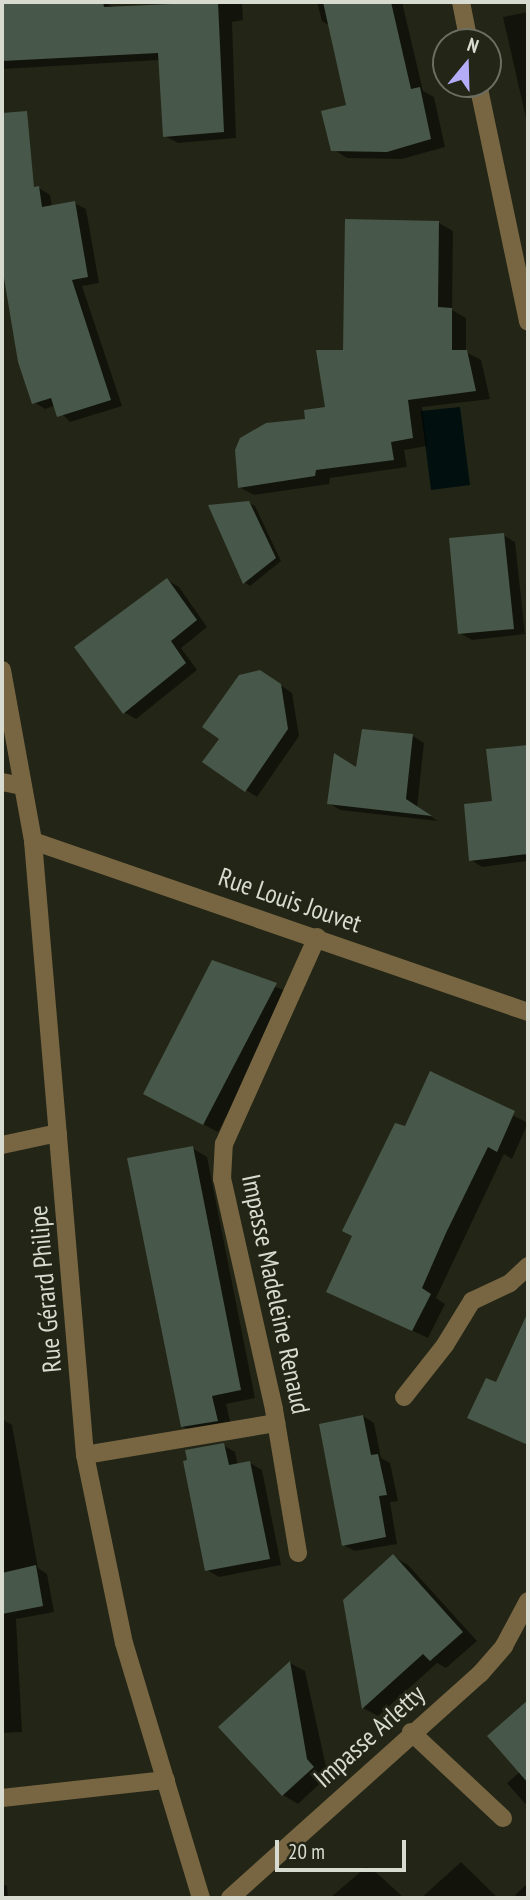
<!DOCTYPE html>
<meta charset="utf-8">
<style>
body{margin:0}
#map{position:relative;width:530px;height:1900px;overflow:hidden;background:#232616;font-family:"PT Sans Narrow",sans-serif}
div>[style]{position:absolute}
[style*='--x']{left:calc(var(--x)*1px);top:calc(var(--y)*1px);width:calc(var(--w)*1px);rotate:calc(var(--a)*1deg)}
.water>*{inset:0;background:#01100f}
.shadow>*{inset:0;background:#0007}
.building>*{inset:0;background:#47574a}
.minor>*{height:18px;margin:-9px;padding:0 9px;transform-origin:9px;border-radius:9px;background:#786643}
span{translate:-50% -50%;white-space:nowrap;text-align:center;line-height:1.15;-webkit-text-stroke:5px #232616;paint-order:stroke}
.street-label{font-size:26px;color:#d8dbd0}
.frame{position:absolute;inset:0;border:4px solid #d8dbd0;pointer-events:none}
.north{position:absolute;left:432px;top:28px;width:70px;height:70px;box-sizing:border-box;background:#232616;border:2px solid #6b6e60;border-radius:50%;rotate:19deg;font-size:19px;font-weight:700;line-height:28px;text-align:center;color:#d8dbd0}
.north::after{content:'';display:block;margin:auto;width:24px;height:32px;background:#b5acf8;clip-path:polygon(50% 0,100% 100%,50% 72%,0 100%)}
.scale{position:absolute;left:275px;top:1840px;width:131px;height:32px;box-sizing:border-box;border:4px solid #d8dbd0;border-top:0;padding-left:9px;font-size:21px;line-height:24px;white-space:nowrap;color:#d8dbd0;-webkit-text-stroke:5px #232616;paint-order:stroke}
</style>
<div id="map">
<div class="water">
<i style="clip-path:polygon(460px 407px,470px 485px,431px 490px,421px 411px)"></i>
</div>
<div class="shadow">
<i style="clip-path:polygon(2px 2px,16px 6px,104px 2px,115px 8px,242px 2px,243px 20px,232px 22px,236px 138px,178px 143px,165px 136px,160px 60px,2px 69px)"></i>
<i style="clip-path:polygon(317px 2px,402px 2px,423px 91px,434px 97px,445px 147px,402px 159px,347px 158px,333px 149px,349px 107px,330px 26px,322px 21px)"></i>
<i style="clip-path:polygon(528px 12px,528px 127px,503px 17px)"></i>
<i style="clip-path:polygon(39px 188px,50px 195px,52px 207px,74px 203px,86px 209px,99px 283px,82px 286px,122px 406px,70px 422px,54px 406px,45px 409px,34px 402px,20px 361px,2px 254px,2px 194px)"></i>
<i style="clip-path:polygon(439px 223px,453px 231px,452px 310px,466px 318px,466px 352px,481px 360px,490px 399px,422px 407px,427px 446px,404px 450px,407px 467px,330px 478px,329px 484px,254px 495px,239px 487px,307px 420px,327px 408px,345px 352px)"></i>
<i style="clip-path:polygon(249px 503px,255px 506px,281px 561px,250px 586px,244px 582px)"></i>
<i style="clip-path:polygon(503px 535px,515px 542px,525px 634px,472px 640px,460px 633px)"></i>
<i style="clip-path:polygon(167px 580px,179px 587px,207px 627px,181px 648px,197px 670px,136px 719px,124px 712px)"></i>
<i style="clip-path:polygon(272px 679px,292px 693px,299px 736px,257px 797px,246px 790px)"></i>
<i style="clip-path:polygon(413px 736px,424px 743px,417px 808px,438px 821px,340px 810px,329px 803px,357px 769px)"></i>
<i style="clip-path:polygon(528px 747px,528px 861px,482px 867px,471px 860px,494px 802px,488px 751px)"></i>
<i style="clip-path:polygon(213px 962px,291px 993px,218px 1132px,160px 1102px)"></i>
<i style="clip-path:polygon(431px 1074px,528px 1123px,512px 1159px,504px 1154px,436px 1298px,445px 1304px,428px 1338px,343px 1299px,354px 1236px)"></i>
<i style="clip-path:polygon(192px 1148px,207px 1157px,255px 1398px,226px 1404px,232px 1429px,197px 1435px,182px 1426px)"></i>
<i style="clip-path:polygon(521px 1331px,528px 1334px,528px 1445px,469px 1417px,497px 1384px)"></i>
<i style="clip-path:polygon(363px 1416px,374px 1423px,381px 1458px,390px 1463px,398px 1501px,390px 1502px,397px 1544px,355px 1551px,343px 1545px)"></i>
<i style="clip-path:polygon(2px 1419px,12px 1425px,38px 1568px,47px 1574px,54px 1612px,16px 1619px,22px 1732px,2px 1733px)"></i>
<i style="clip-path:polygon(223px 1445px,235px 1452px,238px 1465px,250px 1463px,262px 1470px,281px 1565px,219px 1577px,207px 1570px)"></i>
<i style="clip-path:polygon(393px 1556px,408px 1565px,477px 1641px,446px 1668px,437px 1663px,378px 1716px,363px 1708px)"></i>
<i style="clip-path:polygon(290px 1663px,305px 1671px,328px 1776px,298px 1804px,283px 1795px)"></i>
<i style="clip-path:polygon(528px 1702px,528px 1807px,507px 1783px,521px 1771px,489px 1737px)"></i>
<i style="clip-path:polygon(461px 1862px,498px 1898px,421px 1898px)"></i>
<i style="clip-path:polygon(366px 1867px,378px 1874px,404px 1898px,330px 1898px)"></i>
<i style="clip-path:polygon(2px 1883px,7px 1886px,8px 1898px,2px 1898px)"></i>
<i style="clip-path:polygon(528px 1883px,528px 1898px,518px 1898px,515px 1895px)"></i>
</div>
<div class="building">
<i style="clip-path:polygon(2px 2px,103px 2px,104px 7px,218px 2px,224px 132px,163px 137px,158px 53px,2px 61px)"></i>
<i style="clip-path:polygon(323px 2px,391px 2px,411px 89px,420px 87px,431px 139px,387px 152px,331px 151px,321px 111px,346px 105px)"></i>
<i style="clip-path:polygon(27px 111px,34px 187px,39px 186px,42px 207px,75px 201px,88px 277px,72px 280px,111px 400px,57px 417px,51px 398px,32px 404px,18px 362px,2px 266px,2px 113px)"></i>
<i style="clip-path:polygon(345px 219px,439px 221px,438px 307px,452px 308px,452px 350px,467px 350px,476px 391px,408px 400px,413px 438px,391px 442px,394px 460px,316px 470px,315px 476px,238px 488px,235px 450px,240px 438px,266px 423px,305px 419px,304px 410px,325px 407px,316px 350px,343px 350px)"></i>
<i style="clip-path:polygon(249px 501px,276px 558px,243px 584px,208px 505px)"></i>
<i style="clip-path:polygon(504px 533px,514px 629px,458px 634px,449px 538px)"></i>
<i style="clip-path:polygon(167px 578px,197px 620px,171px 641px,186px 663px,123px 714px,74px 647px)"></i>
<i style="clip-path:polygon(260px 670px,281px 684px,288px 729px,245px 792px,202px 762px,219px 739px,202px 727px,239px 675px)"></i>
<i style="clip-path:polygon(362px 729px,413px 734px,406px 799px,432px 816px,327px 804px,334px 753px,356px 767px)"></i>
<i style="clip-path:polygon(528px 745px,528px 854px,469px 861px,464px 804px,492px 801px,486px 749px)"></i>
<i style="clip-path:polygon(212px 960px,277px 983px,203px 1125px,143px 1094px)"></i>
<i style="clip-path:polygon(430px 1071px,515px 1111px,497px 1152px,488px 1147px,446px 1233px,422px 1288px,431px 1294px,412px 1331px,326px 1292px,352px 1236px,342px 1231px,395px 1123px,405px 1126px)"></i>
<i style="clip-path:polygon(193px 1146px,241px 1390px,212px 1396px,218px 1421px,181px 1427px,127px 1158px)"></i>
<i style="clip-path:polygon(528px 1312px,528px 1445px,467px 1418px,486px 1378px,496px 1382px)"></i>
<i style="clip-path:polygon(363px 1415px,371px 1455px,378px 1454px,387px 1495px,379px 1496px,386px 1537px,342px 1546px,319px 1424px)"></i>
<i style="clip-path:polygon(224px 1443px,229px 1465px,250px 1461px,270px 1559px,205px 1571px,183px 1461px,187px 1460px,185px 1450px)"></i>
<i style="clip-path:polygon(393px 1554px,463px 1632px,430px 1661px,423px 1654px,362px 1709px,343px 1600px)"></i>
<i style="clip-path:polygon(36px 1565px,43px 1606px,2px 1614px,2px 1573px)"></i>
<i style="clip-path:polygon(290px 1661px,307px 1759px,314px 1767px,282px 1796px,218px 1727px)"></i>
<i style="clip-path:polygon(528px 1700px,528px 1783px,487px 1736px)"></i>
</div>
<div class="minor">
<i style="--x:461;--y:2;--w:41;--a:78.7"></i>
<i style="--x:478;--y:84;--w:243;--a:78.1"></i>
<i style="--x:2;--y:670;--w:174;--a:79.7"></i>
<i style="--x:33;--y:841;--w:616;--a:85.16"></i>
<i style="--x:85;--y:1455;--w:192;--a:78.3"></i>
<i style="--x:124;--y:1643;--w:266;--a:73.2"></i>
<i style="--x:2;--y:782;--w:20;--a:11"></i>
<i style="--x:33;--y:841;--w:524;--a:19.06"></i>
<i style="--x:2;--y:1145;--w:57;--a:-12.1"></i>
<i style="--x:404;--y:1397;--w:66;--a:-51.7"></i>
<i style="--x:445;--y:1345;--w:52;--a:-58.5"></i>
<i style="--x:472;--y:1301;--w:42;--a:-25.3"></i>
<i style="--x:510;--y:1283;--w:25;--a:-43"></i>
<i style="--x:85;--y:1455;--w:194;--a:-9.5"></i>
<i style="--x:298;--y:1553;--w:146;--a:-99.5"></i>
<i style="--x:274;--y:1409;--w:236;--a:-102.7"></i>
<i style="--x:222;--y:1179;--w:35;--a:-87"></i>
<i style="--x:224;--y:1144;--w:227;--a:-65.8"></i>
<i style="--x:411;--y:1732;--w:126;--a:43.1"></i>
<i style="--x:2;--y:1798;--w:165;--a:-6.3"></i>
<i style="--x:230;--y:1898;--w:336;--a:-41.9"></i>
<i style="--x:480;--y:1674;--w:37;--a:-49"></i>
<i style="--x:504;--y:1646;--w:51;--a:-61.9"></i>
</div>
<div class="street-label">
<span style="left:290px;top:900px;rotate:19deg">Rue Louis Jouvet</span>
<span style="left:45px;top:1289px;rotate:-95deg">Rue Gérard Philipe</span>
<span style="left:276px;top:1294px;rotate:78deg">Impasse Madeleine Renaud</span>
<span style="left:369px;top:1736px;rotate:-42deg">Impasse Arletty</span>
</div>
<div class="frame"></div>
<div class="north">N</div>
<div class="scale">20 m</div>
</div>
